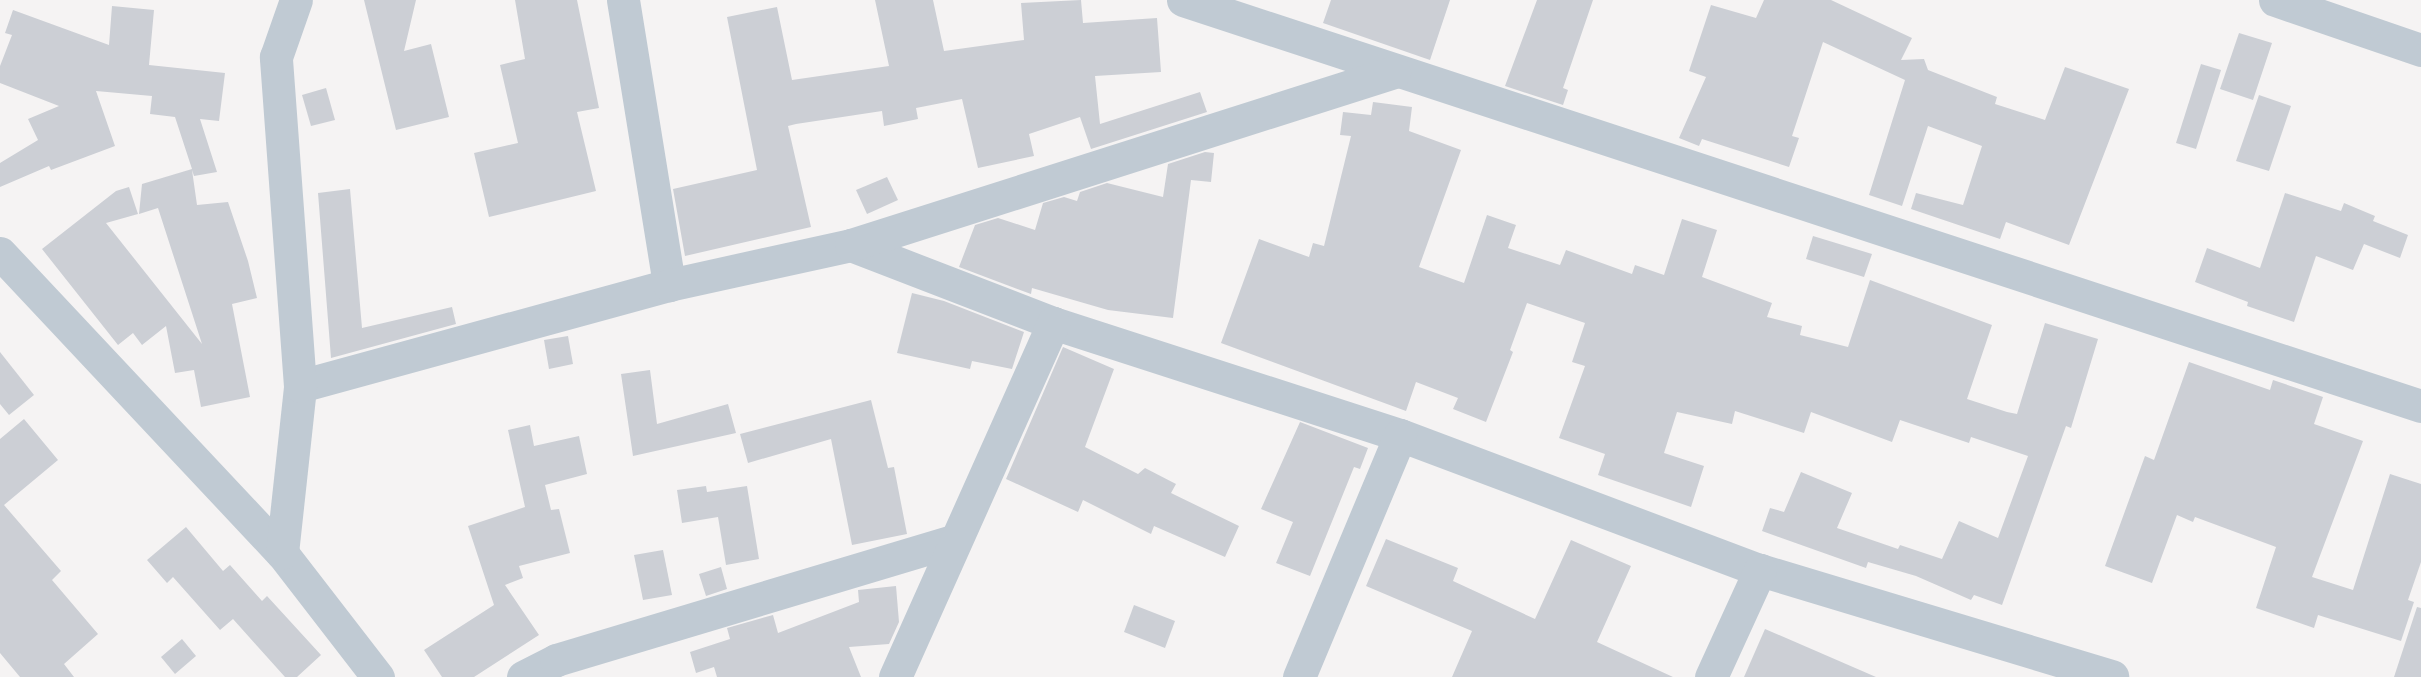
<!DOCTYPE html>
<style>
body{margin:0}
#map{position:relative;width:2421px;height:677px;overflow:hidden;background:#f5f3f3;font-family:Karla,sans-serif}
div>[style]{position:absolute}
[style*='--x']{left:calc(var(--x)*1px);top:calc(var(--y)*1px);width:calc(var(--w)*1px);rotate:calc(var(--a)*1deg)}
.building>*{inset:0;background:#cccfd5}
.minor>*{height:33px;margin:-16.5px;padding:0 16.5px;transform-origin:16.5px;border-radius:16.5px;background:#c0cad3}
span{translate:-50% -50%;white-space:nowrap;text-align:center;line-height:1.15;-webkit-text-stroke:5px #fff;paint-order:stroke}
</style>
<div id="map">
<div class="building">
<i style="clip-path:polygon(364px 0,416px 0,404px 51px,431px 44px,449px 117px,396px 130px)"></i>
<i style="clip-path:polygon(515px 0,577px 0,599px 108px,577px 112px,596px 191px,489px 217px,474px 153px,518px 143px,500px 65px,525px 59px)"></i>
<i style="clip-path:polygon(875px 0,933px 0,944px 51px,1024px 40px,1021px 3px,1081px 0,1083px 23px,1157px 18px,1161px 72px,1095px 76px,1100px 124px,1200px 92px,1207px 112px,1091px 149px,1080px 117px,1029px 134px,1034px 156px,978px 168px,962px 99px,916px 108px,918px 119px,884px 126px,882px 111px,796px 124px,788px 126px,811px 227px,685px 256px,673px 189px,757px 170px,727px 17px,777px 7px,792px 80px,889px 66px)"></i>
<i style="clip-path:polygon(1331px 0,1450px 0,1430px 60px,1323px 23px)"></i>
<i style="clip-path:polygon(1537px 0,1593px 0,1563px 88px,1568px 90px,1563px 105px,1505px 86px)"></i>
<i style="clip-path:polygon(1764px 0,1831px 0,1912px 38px,1901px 60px,1924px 59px,1928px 70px,1997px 97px,1995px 104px,2045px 120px,2065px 67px,2129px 89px,2069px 245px,2006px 222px,2000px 239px,1911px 209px,1916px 193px,1963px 205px,1982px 146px,1928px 126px,1902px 206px,1869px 195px,1905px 80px,1823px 42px,1792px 136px,1799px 138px,1789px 167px,1702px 139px,1699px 146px,1679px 138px,1706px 77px,1689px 71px,1711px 5px,1756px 18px)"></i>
<i style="clip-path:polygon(112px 6px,154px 10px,149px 65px,225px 73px,219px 121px,200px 119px,217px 172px,194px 176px,192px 170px,197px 205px,228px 202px,248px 261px,257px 298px,232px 304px,250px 397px,201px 407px,194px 370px,175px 373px,166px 326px,142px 345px,133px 333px,118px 345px,42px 249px,116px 191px,129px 187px,138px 214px,106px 223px,202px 344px,158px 208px,139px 214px,142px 184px,192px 169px,175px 117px,150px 114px,152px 96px,96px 91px,115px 146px,51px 170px,49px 166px,0 187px,0 163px,38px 140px,28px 119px,59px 106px,0 83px,0 66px,12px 35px,5px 33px,13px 10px,109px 45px)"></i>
<i style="clip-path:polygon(2239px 33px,2272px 43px,2253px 100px,2220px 89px)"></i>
<i style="clip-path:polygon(2201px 64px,2221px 70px,2196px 149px,2176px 143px)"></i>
<i style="clip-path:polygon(326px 88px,335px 120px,311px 126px,302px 95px)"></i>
<i style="clip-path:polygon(2259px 95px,2291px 106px,2269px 171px,2236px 161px)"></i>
<i style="clip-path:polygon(1373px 102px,1412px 107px,1409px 131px,1461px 150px,1419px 267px,1464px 283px,1487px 215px,1516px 225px,1508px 248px,1560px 265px,1566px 250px,1632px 274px,1635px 265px,1664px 275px,1682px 219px,1717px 230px,1702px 277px,1772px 303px,1767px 317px,1802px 326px,1800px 335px,1848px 347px,1870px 280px,1992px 325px,1967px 399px,2007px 412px,2017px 414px,2045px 323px,2098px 339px,2071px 428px,2066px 426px,2002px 605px,1974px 595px,1971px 600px,1916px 576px,1868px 562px,1866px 568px,1762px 531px,1770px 508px,1784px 512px,1801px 472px,1852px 493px,1837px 528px,1898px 549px,1900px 545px,1942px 559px,1959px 521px,1998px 538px,2028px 456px,1971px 437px,1969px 443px,1900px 420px,1892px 442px,1811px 412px,1804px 433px,1735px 411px,1732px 424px,1677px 412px,1664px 453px,1704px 466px,1691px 507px,1598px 475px,1605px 454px,1559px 438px,1585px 366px,1572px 362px,1585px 323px,1527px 303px,1510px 350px,1513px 352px,1486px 422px,1453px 409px,1458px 398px,1416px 382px,1406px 411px,1221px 343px,1259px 239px,1309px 257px,1313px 243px,1324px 246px,1351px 136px,1340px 135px,1343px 112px,1371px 115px)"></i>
<i style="clip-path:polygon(1205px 152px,1214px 153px,1211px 182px,1191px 180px,1173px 318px,1108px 310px,1032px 288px,1031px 294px,959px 267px,975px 225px,998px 218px,1035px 230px,1043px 203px,1064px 197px,1077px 201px,1080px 192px,1107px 183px,1163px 197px,1168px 164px)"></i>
<i style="clip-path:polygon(887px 177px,898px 200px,867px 214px,856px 190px)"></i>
<i style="clip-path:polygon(350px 189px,362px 328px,452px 307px,456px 324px,331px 358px,318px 193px)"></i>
<i style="clip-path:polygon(2285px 193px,2341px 211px,2344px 203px,2375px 216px,2373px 221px,2408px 235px,2400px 258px,2364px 244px,2353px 270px,2316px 256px,2294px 322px,2247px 306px,2248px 302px,2195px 282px,2207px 248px,2260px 268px)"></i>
<i style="clip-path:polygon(1813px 236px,1872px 254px,1864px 277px,1806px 259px)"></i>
<i style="clip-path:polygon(912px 293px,944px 301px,1024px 332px,1012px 369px,972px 361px,970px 369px,897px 353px)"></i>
<i style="clip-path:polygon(568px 336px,573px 364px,549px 369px,544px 340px)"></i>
<i style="clip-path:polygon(1063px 347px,1114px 369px,1085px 447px,1138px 474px,1145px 468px,1176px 484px,1171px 493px,1239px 526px,1225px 557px,1154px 526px,1151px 534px,1083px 500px,1078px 512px,1006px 479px)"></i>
<i style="clip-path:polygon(0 352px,34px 395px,9px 415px,0 404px)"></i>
<i style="clip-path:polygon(2189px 362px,2270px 390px,2273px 380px,2323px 397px,2314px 424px,2363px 441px,2312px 577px,2353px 590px,2390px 474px,2421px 484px,2421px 562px,2408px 600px,2414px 602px,2401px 641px,2318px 615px,2314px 628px,2256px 608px,2276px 547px,2195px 517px,2193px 522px,2177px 515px,2152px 583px,2105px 566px,2145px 456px,2154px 460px)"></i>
<i style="clip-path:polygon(650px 370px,657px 424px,728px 404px,736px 433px,633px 456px,621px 374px)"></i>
<i style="clip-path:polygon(871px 400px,888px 468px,894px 467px,907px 534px,852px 545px,831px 439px,748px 463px,740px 434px)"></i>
<i style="clip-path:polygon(24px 419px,58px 460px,4px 505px,61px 571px,52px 580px,98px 634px,64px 664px,74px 677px,20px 677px,0 653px,0 439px)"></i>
<i style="clip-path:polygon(1300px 422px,1368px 448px,1360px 469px,1354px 467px,1310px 576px,1276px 563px,1293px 522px,1261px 509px)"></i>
<i style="clip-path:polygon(530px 425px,534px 446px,579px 436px,587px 474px,545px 485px,551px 510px,559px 509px,570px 553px,519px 566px,523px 578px,505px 585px,539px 635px,474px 677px,442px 677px,424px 650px,494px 605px,468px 526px,525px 507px,508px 430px)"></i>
<i style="clip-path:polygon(706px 486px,707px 492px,747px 486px,759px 559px,726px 565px,718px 517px,682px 523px,677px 490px)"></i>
<i style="clip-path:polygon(186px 527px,223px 571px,230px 565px,262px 601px,267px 596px,321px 655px,297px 677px,285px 677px,233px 619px,220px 630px,173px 577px,167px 583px,147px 560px)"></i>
<i style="clip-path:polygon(1386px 539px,1458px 568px,1453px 581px,1535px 619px,1571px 540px,1631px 566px,1597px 642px,1673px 677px,1452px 677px,1472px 631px,1366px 586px)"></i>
<i style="clip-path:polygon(663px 550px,672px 595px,643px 600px,634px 555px)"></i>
<i style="clip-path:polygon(721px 567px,727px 589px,706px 596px,699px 574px)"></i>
<i style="clip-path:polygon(896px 586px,899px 622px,889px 644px,849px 647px,861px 677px,717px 677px,714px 667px,696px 673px,690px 652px,730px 639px,727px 628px,773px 615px,778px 633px,859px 602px,858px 590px)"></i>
<i style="clip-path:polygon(1134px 605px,1175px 621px,1165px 648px,1124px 632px)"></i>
<i style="clip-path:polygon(2417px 607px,2421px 608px,2421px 677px,2394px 677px)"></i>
<i style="clip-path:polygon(1765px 629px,1876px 677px,1744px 677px)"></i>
<i style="clip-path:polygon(182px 639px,196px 656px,175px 674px,161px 657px)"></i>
</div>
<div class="minor">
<i style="--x:623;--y:0;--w:289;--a:80.8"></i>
<i style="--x:1183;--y:0;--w:1303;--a:18.16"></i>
<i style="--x:2275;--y:0;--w:154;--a:18.9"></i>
<i style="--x:851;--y:245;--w:217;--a:21.1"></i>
<i style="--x:1053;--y:323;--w:365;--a:17.9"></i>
<i style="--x:1400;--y:435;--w:384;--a:20.6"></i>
<i style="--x:1760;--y:570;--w:368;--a:16.8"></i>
<i style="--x:0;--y:253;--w:412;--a:46.8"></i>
<i style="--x:282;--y:553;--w:157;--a:52.3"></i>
<i style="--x:300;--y:386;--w:383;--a:-15.3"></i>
<i style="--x:669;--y:285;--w:186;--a:-12.4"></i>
<i style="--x:851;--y:245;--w:570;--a:-17.67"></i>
<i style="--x:282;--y:553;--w:168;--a:-83.8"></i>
<i style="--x:300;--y:386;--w:330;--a:-94.2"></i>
<i style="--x:276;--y:57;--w:60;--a:-70.7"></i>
<i style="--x:523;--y:677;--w:37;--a:-27"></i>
<i style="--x:556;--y:660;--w:414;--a:-16.7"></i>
<i style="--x:895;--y:677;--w:388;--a:-65.9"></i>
<i style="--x:1299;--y:677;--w:262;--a:-67.3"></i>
<i style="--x:1711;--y:677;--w:118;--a:-65.4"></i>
</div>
</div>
